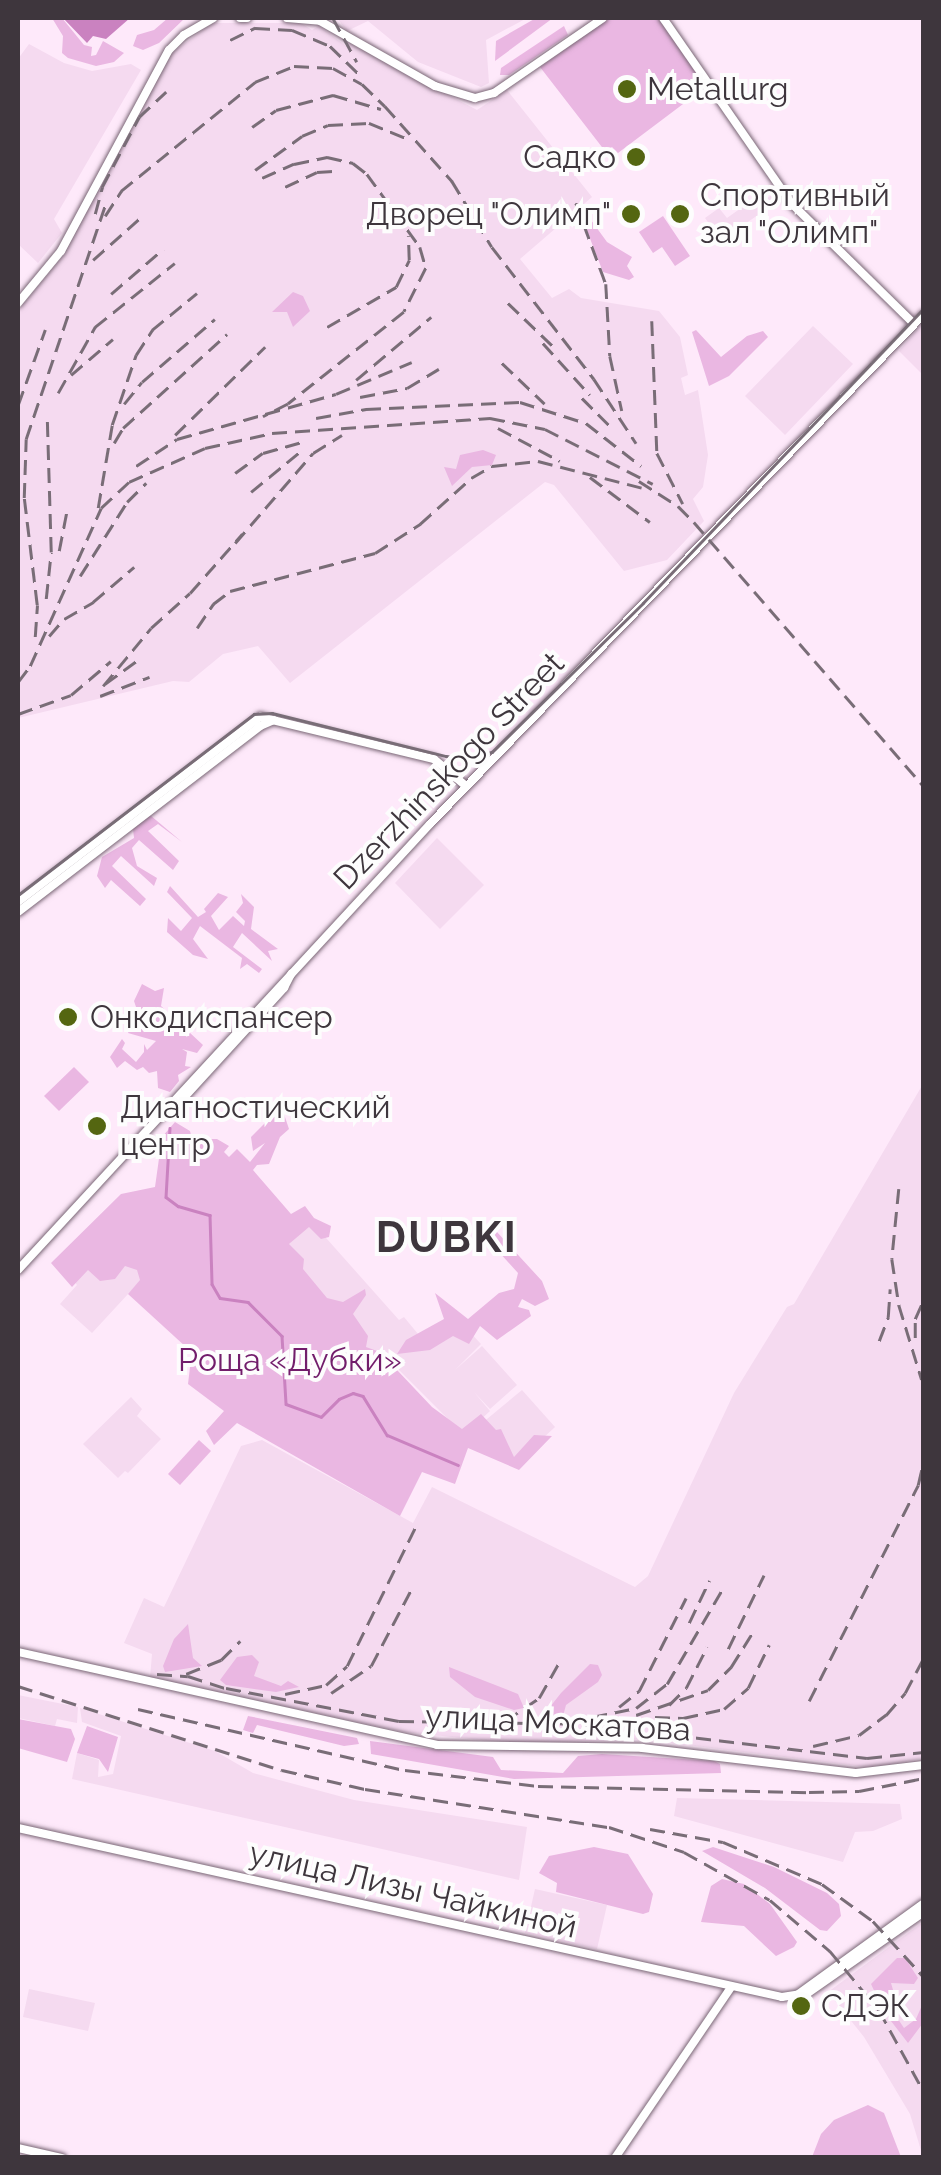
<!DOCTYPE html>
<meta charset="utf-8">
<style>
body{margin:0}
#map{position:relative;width:941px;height:2175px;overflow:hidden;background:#fee9fa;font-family:Raleway,sans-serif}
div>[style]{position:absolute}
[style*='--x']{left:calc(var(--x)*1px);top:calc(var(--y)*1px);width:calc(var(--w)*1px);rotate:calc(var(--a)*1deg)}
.built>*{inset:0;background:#f5daf0}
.green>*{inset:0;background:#eab7e2}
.water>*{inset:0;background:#ca82c0}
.stream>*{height:2.5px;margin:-1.25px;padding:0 1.25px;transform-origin:1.25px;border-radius:1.25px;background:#ca82c0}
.roads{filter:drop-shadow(0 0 2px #796675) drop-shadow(0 0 2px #796675)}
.secondary>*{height:8px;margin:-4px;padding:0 4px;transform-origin:4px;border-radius:4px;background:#fff}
.tram>*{height:2.5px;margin:-1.25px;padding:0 1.25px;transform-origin:1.25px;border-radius:1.25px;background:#796d77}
.rail>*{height:2.5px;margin-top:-1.25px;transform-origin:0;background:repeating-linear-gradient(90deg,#796d77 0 15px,transparent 0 23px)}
.dots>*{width:28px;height:28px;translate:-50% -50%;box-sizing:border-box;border:5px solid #fdfdfd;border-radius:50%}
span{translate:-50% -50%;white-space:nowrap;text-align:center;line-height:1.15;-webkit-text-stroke:8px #fdfdfd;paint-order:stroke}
.poi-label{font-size:32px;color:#3e363d}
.left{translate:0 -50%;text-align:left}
.right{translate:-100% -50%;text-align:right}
.street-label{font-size:32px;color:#3e363d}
.park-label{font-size:32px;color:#721d6b}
.district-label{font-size:42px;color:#3e363d;font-weight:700;letter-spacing:2.5px}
.frame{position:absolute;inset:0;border:20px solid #3e363d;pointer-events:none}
</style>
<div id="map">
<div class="built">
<i style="clip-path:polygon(337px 18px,527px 18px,486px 40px,489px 83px,481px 87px,418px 62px,368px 21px,347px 31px)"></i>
<i style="clip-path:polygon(212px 23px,301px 23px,312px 30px,319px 26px,346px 46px,349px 43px,477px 110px,507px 90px,592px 197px,520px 259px,552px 298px,569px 289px,581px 298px,659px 311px,680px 337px,688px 375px,681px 378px,685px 395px,698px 390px,708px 455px,703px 487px,693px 499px,704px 521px,667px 560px,624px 571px,554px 485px,545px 482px,290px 683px,258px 646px,223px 654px,189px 682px,173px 681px,18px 718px,18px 311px,63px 256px,168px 56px)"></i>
<i style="clip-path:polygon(29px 44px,64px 63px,92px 71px,131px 64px,141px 70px,54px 219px,62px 233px,38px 263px,18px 244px,18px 59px)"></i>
<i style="clip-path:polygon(780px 189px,785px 197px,721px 240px,705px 218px,719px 208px,727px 218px,748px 203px,753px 208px)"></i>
<i style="clip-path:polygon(923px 323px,923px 375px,899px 351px)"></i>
<i style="clip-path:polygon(813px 326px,853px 364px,785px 435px,745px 396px)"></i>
<i style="clip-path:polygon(437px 838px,484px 885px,440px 929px,395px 883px)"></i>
<i style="clip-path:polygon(923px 1084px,923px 1758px,874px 1768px,639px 1739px,520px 1744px,404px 1732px,150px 1678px,152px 1654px,124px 1643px,144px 1598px,164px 1607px,241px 1446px,262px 1440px,413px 1523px,432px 1487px,635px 1587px,648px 1576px,734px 1393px,787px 1307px,794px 1304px)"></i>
<i style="clip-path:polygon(311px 1221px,399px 1320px,404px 1317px,423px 1340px,453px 1314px,481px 1344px,455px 1370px,482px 1346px,517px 1385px,490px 1409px,474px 1392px,490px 1411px,464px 1435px,389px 1360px,378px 1367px,290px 1261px,289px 1244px)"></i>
<i style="clip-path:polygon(115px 1236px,131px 1250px,141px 1280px,92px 1333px,60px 1304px,77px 1285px,73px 1280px)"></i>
<i style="clip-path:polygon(522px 1390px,555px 1427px,513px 1466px,464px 1438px)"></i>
<i style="clip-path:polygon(131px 1397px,142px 1409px,137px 1416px,161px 1439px,128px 1473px,125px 1471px,118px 1478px,83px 1444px)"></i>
<i style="clip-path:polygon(18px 1695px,78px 1707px,77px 1723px,57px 1719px,55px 1726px,18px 1718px)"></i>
<i style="clip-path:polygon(80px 1708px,215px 1751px,253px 1773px,354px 1800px,527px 1827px,519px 1880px,72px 1779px,77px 1753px,99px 1760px,98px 1777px,113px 1774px,121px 1736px,82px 1722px)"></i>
<i style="clip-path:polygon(677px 1798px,900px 1804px,902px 1819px,873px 1831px,855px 1832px,843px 1862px,674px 1816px)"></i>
<i style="clip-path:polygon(535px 1889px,607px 1905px,597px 1949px,525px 1933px)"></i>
<i style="clip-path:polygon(923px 1922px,923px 2157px,910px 2114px,864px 2037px,828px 1992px)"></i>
<i style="clip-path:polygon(29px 1989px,95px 2003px,88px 2031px,23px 2017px)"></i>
</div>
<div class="green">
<i style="clip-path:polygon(52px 18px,62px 18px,84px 45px,92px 47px,91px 56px,96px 55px,103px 41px,124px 53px,114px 62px,96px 66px,68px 58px,62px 53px,63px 36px)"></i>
<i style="clip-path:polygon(168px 18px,185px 18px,159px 43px,143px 50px,133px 46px,137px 35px,154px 30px)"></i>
<i style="clip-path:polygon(536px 18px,553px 18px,495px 61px,496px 41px)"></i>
<i style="clip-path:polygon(609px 18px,659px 18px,703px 78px,693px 85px,699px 92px,618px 153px,612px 147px,605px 151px,540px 67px)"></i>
<i style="clip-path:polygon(564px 26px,568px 35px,509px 75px,500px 75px,501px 68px)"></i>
<i style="clip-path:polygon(663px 216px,690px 256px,675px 266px,662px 247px,653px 253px,639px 232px)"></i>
<i style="clip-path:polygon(591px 220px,607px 242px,632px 257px,627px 266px,634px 277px,629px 280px,603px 272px,584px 223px)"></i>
<i style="clip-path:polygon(293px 292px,303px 296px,310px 311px,293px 327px,287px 312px,272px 312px)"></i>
<i style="clip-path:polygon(696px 330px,721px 357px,747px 336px,763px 331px,768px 337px,729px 376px,709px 386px,692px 332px)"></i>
<i style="clip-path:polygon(483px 450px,496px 455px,492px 465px,472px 467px,452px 486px,444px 467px,456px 469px,460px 455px)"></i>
<i style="clip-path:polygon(150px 815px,182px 842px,158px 824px,148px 831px,179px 861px,173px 870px,139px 840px,132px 848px,137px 866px,157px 878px,154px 886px,121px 856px,112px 866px,146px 899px,140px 906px,111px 880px,105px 888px,97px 876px,102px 857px,134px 838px,133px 829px)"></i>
<i style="clip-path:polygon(170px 886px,198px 917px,206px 912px,204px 909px,218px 893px,228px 897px,211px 916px,219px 930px,233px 916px,244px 926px,245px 921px,236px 912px,243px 903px,241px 894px,254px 907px,251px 929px,278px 949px,268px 951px,272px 961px,242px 933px,233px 947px,262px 969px,259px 973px,247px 964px,240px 969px,242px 958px,200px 926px,193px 939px,208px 959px,193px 955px,167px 932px,168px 918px,181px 931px,192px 918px,167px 892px)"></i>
<i style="clip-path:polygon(142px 984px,155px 991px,164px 988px,161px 1006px,203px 1045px,197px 1053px,182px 1049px,187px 1052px,185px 1066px,191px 1067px,178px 1075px,179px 1081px,170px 1092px,158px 1088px,157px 1071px,149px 1073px,143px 1067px,137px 1070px,125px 1061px,117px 1068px,110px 1057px,122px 1039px,125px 1043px,122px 1049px,136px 1062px,144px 1052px,144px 1044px,147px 1050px,156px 1041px,128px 1033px,133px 1022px,128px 1021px,128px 1014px,137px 1010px,134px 1001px)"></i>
<i style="clip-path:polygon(74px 1067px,89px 1082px,59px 1111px,44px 1096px)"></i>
<i style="clip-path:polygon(276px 1112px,284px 1114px,289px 1129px,280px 1137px,269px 1164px,257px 1165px,253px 1170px,291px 1214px,305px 1206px,314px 1218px,331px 1226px,329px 1237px,321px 1239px,309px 1227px,289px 1244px,304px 1259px,303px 1269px,327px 1298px,343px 1302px,365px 1289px,366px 1295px,353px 1314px,368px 1336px,366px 1347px,380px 1352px,432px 1407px,462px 1429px,481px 1414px,496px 1430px,501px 1429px,514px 1457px,534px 1435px,552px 1436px,519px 1470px,468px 1448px,455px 1484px,422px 1472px,400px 1516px,237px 1423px,214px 1445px,206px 1431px,224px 1411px,188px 1384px,190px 1367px,198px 1358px,128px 1294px,140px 1280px,137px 1270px,125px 1266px,115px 1279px,100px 1281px,88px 1270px,72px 1287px,51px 1263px,121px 1194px,155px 1187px,162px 1137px,175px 1122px,190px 1131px,192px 1139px,217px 1139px,229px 1146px,224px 1152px,229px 1157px,237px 1149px,250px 1162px,265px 1143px,253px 1151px,251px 1137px)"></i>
<i style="clip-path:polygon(497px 1232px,542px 1281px,549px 1299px,535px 1306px,522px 1299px,518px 1307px,529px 1310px,531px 1316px,497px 1340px,480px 1326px,469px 1344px,453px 1336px,430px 1350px,397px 1354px,406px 1340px,444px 1319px,435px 1293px,468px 1319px,499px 1293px,514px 1289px,518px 1273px,489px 1241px,489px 1233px)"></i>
<i style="clip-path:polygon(199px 1440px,211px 1451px,180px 1485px,168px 1474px)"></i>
<i style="clip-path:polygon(188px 1624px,193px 1658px,202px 1666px,165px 1672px,163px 1666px,174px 1639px)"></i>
<i style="clip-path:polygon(252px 1655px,259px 1662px,254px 1676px,281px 1686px,288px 1681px,299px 1687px,276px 1692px,226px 1685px,220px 1680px,237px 1657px)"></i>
<i style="clip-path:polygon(590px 1664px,598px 1665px,602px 1675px,598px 1682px,566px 1705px,563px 1716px,548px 1716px,546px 1712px,561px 1693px)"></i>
<i style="clip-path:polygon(449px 1667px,518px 1694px,524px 1708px,514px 1710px,475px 1697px,450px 1677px)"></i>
<i style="clip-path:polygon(248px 1716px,357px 1738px,359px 1744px,344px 1746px,257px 1725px,253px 1733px,243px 1730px)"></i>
<i style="clip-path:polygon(18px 1719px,71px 1729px,75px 1739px,67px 1762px,18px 1748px)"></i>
<i style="clip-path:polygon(87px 1726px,118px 1737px,108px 1772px,99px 1759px,77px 1753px)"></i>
<i style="clip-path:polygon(370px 1741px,493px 1757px,501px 1770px,563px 1773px,578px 1756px,602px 1754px,714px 1761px,720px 1764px,721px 1773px,514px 1779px,371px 1754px)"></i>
<i style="clip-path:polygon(594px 1847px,628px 1854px,653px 1894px,649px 1912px,643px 1914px,556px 1892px,557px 1883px,539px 1873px,549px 1856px)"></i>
<i style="clip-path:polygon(713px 1847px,774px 1867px,827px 1893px,839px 1904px,841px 1916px,827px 1931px,820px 1930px,765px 1888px,702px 1851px)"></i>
<i style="clip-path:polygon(722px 1879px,744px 1884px,770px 1904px,797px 1942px,794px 1947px,776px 1956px,744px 1926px,701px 1922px,711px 1886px)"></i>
<i style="clip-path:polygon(897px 1958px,905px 1958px,918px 1978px,914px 1984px,891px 1983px,898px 2007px,896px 2016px,904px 2028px,916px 2019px,923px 2003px,923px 2023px,908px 2043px,884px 2012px,871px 1984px)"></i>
<i style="clip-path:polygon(868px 2105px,884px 2113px,901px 2157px,812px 2157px,821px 2134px,834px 2120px)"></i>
</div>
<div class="water">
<i style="clip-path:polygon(63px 18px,130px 18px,106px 39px,93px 36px,87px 43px)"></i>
</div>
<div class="stream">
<i style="--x:170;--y:1128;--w:69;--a:93.3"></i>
<i style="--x:166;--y:1197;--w:15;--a:37"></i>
<i style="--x:178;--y:1206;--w:33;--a:16"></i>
<i style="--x:210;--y:1215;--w:69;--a:88.3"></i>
<i style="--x:212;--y:1284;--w:16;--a:60"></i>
<i style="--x:220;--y:1298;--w:28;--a:8"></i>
<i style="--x:248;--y:1302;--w:48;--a:45"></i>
<i style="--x:282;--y:1336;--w:68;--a:86.6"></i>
<i style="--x:286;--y:1404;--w:37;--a:20"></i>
<i style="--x:321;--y:1417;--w:25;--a:-45"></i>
<i style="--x:339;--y:1399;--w:15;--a:-23"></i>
<i style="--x:353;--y:1393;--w:10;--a:17"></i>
<i style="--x:363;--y:1396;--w:46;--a:58.4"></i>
<i style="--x:387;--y:1435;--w:77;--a:22.9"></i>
</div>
<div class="roads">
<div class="secondary">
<i style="--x:240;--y:18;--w:7;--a:0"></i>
<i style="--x:287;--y:18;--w:33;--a:5"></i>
<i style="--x:320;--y:21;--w:132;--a:29.5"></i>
<i style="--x:435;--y:86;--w:42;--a:16.7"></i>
<i style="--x:475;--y:98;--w:20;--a:-15"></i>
<i style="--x:494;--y:93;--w:132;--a:-34.5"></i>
<i style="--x:663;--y:18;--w:226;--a:55.3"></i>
<i style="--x:792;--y:204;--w:171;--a:44.5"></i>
<i style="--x:18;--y:303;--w:67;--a:-50.4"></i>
<i style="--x:61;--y:251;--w:228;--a:-61.8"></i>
<i style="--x:169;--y:50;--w:21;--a:-45"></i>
<i style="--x:184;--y:35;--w:34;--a:-30"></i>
<i style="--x:18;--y:902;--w:305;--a:-37.4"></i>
<i style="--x:260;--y:717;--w:179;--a:13.6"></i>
<i style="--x:434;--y:759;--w:42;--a:40.2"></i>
<i style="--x:18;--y:912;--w:305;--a:-37.5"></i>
<i style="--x:260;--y:726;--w:15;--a:-23"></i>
<i style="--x:155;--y:1120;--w:29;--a:-35"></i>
<i style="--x:179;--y:1103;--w:156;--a:-47.6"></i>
<i style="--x:284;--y:988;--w:16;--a:-63"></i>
<i style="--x:18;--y:1270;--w:607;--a:-47.27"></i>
<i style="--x:430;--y:824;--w:710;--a:-45.91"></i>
<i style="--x:18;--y:1652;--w:429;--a:12.5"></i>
<i style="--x:437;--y:1745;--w:205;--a:0.8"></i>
<i style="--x:642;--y:1748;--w:215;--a:6.7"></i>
<i style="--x:856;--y:1773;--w:68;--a:-6.7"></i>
<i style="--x:18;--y:1828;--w:782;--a:12.47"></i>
<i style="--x:782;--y:1997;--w:26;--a:-9"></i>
<i style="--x:808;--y:1993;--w:141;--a:-34.9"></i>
<i style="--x:797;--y:1995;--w:157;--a:-35.9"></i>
<i style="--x:18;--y:2148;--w:45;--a:12.8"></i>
<i style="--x:615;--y:2158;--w:207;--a:-55.8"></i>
</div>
</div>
<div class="tram">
<i style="--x:18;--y:895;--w:297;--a:-37.5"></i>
<i style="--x:254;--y:714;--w:18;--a:-3"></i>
<i style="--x:272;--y:713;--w:179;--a:13.9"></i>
<i style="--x:446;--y:756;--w:24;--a:7"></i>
<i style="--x:470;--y:759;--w:23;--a:-18"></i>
<i style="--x:492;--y:752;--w:212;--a:-44.6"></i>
<i style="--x:643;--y:603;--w:407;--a:-46.4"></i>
</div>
<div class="rail">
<i style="--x:333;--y:18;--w:50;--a:61.4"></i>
<i style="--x:230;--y:40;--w:28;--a:-26"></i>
<i style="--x:255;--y:28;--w:37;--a:3"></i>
<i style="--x:292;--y:30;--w:41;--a:22.8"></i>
<i style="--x:330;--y:46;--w:43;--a:44.1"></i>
<i style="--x:252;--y:127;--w:29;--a:-35"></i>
<i style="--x:276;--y:110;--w:59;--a:-14.7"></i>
<i style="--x:333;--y:95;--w:50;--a:16.3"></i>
<i style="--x:255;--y:170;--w:58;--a:-35.9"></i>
<i style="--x:302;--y:136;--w:28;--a:-23"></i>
<i style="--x:328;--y:125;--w:41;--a:-2.8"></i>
<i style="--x:369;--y:123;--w:42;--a:22.3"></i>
<i style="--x:262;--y:178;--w:35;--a:-24"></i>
<i style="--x:294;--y:164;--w:34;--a:-12"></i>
<i style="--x:327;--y:157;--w:27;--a:13"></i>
<i style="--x:353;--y:163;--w:18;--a:38"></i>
<i style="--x:367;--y:174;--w:90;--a:54"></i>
<i style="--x:420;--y:247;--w:22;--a:74"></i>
<i style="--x:426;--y:268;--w:49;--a:116.6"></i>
<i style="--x:404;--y:312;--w:148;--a:141.6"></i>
<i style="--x:288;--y:404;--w:28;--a:153"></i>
<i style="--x:285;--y:187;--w:35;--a:-25"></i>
<i style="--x:317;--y:172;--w:16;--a:-4"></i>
<i style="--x:576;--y:203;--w:86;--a:69.7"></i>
<i style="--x:606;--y:284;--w:72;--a:86.8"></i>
<i style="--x:610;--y:356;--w:56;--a:77.7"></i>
<i style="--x:95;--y:214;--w:28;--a:-75"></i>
<i style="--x:102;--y:187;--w:79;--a:-62.1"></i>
<i style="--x:139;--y:117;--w:37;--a:-43"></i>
<i style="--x:105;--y:216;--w:30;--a:-57"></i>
<i style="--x:121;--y:191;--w:173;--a:-39.1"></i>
<i style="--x:255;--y:82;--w:42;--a:-22.3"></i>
<i style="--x:294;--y:66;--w:39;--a:3"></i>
<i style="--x:333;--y:68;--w:33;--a:29"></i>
<i style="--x:362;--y:84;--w:32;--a:44"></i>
<i style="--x:385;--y:106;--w:101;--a:48.2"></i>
<i style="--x:452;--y:181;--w:77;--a:58.8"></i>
<i style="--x:492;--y:247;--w:167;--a:52.3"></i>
<i style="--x:594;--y:379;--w:77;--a:56.7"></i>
<i style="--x:93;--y:260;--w:62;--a:-41.7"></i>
<i style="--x:111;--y:294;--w:69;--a:-40.9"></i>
<i style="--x:508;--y:303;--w:65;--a:43.8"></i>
<i style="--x:652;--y:321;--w:132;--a:87.8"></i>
<i style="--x:657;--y:453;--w:57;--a:63"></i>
<i style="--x:327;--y:327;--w:80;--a:-30.1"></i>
<i style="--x:396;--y:287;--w:30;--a:-64"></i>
<i style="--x:409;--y:260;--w:24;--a:-92"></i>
<i style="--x:543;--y:343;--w:70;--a:47.9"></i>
<i style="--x:502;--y:363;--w:59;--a:43.6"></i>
<i style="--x:71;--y:375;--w:55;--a:-40.6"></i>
<i style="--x:356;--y:380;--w:98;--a:-40"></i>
<i style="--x:58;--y:393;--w:76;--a:-60.7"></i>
<i style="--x:95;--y:327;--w:102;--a:-38.7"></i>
<i style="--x:360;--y:397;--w:48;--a:-10.8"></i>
<i style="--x:407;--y:388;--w:37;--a:-31"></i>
<i style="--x:582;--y:398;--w:45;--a:45"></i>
<i style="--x:124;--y:404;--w:28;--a:-51"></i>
<i style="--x:142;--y:382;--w:96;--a:-40.8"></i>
<i style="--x:18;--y:405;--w:80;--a:-70.2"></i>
<i style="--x:316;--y:418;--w:51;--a:-10.2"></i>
<i style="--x:366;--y:409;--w:154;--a:-2.6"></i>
<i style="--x:520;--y:402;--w:69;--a:17.7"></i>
<i style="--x:586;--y:423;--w:70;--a:38"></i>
<i style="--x:498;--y:428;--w:70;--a:28"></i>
<i style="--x:175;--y:435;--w:126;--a:-44.4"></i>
<i style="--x:114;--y:443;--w:17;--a:-59"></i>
<i style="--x:123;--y:428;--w:140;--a:-42.1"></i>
<i style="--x:136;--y:466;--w:49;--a:-33.4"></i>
<i style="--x:177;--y:439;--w:165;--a:-15.8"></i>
<i style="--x:336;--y:394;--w:82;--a:-22.8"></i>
<i style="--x:235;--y:473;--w:34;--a:-36"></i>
<i style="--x:263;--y:453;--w:44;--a:-15.9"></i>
<i style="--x:590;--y:477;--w:75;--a:36.9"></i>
<i style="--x:639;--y:481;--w:46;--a:32.7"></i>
<i style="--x:678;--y:506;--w:23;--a:45"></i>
<i style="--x:694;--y:522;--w:351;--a:49"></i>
<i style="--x:251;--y:492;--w:65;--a:-39.4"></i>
<i style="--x:98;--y:508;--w:84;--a:-80.4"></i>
<i style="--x:112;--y:425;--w:74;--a:-71.1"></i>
<i style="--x:136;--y:355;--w:30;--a:-57"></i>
<i style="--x:152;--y:330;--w:58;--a:-39.4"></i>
<i style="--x:235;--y:543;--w:119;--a:-49.1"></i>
<i style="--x:313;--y:453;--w:34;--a:-32"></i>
<i style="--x:59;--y:551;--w:42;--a:-79"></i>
<i style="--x:80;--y:576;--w:88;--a:-57.6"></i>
<i style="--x:127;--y:502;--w:27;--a:-45"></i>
<i style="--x:46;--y:599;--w:47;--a:-83.9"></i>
<i style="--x:51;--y:552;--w:132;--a:-91.7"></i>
<i style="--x:197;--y:628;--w:29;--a:-56"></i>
<i style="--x:213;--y:604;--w:21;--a:-37"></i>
<i style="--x:230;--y:591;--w:150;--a:-14.7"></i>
<i style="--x:375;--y:553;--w:54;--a:-32.8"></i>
<i style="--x:420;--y:524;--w:69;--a:-42"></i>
<i style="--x:471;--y:478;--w:24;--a:-30"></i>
<i style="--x:492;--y:466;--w:46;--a:-6.2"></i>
<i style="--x:538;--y:461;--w:113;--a:14.4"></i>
<i style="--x:18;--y:632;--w:28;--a:90"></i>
<i style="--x:49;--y:636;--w:23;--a:-49"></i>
<i style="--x:64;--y:619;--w:34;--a:-30"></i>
<i style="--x:93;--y:602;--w:54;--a:-40.5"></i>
<i style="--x:35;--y:637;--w:32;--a:-86"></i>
<i style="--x:37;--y:605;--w:108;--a:-96.9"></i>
<i style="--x:24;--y:498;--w:59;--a:-88.1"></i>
<i style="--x:26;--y:439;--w:250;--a:-71.3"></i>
<i style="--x:136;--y:662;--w:41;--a:144"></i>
<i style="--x:103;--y:686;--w:75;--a:-50.4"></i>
<i style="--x:151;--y:628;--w:52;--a:-41.9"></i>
<i style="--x:190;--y:593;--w:79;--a:-48.6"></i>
<i style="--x:18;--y:682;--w:20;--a:-53"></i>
<i style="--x:30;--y:666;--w:173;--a:-65.8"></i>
<i style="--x:101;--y:508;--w:38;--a:-43"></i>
<i style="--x:129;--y:482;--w:83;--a:-24.1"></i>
<i style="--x:205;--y:448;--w:69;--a:-12.6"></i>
<i style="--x:272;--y:433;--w:219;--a:-3.9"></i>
<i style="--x:490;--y:418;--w:56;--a:11.3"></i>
<i style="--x:545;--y:429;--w:121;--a:27"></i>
<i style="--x:100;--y:696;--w:53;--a:-21.2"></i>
<i style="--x:18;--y:714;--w:56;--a:-19.7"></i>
<i style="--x:71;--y:695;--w:52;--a:-40.4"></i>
<i style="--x:899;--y:1189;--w:70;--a:95.7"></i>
<i style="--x:892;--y:1259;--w:47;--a:81.3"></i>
<i style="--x:899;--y:1305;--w:78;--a:73"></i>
<i style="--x:915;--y:1338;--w:19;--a:-90"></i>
<i style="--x:915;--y:1319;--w:22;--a:-66"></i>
<i style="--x:879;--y:1341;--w:26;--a:-69"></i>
<i style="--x:888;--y:1317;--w:28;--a:-86"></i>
<i style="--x:689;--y:1623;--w:47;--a:-64.5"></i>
<i style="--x:728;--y:1649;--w:82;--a:-64.1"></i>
<i style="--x:157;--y:1674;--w:31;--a:4"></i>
<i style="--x:188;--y:1676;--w:40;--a:18"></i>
<i style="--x:226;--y:1688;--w:176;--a:10.8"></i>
<i style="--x:399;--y:1721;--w:183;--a:0.9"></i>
<i style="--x:582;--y:1724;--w:287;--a:6.8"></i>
<i style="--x:867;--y:1758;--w:57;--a:-6"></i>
<i style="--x:186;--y:1674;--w:38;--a:-22"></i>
<i style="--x:221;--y:1660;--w:27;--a:-45"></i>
<i style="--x:18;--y:1686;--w:277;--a:17.7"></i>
<i style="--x:282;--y:1770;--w:85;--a:12.9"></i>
<i style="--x:365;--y:1789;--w:247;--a:8.9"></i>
<i style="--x:609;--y:1827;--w:79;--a:18.4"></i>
<i style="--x:684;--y:1852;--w:98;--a:29.2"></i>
<i style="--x:770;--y:1900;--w:79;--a:40.4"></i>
<i style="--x:830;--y:1951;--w:77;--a:50.3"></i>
<i style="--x:879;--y:2010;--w:94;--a:61.2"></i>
<i style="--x:331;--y:1693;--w:48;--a:-34"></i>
<i style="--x:371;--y:1666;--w:88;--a:-62.3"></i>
<i style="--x:285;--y:1694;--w:42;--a:-12.4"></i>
<i style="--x:326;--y:1685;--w:28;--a:-42"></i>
<i style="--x:347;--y:1666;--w:158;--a:-63.8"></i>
<i style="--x:809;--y:1701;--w:242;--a:-63.2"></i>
<i style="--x:918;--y:1485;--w:27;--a:-77"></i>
<i style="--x:669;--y:1705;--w:24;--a:-45"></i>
<i style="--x:686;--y:1688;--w:46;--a:-62.9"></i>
<i style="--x:619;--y:1707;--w:26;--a:-39"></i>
<i style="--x:639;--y:1691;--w:104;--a:-63.2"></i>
<i style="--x:138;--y:1709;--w:274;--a:12.9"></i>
<i style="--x:405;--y:1770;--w:134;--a:6.9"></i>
<i style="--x:538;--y:1786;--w:271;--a:1.3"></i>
<i style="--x:809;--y:1792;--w:50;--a:-1.1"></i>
<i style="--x:859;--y:1791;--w:66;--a:-11.3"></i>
<i style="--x:636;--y:1715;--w:76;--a:-19.1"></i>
<i style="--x:708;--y:1690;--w:33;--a:-45"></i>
<i style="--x:731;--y:1667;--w:40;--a:-58"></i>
<i style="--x:592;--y:1717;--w:45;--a:-11.6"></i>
<i style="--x:636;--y:1708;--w:39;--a:-38"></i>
<i style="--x:667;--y:1684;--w:111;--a:-59.7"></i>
<i style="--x:655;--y:1717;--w:28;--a:2"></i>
<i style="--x:683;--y:1718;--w:42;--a:-12.4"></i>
<i style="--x:724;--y:1709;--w:32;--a:-41"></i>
<i style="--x:748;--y:1688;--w:48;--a:-64"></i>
<i style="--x:505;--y:1721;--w:41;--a:-34.1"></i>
<i style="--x:539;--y:1698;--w:45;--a:-60.6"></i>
<i style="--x:813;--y:1746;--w:47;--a:-13.4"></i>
<i style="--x:859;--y:1735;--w:34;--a:-37"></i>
<i style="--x:886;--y:1715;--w:29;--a:-49"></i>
<i style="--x:905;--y:1693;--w:40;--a:-62"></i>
<i style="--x:650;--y:1829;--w:74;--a:10.1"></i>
<i style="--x:723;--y:1842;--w:108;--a:23"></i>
<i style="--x:822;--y:1884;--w:63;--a:36"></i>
<i style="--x:873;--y:1921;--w:76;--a:47.7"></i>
</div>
<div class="dots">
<i style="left:627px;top:89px;background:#546611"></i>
<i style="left:636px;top:157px;background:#546611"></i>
<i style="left:631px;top:214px;background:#546611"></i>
<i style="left:680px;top:214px;background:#546611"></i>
<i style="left:68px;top:1017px;background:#546611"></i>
<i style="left:97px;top:1126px;background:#546611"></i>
<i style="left:801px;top:2006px;background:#546611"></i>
</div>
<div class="poi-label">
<span class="left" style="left:647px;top:89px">Metallurg</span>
<span class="right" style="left:616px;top:157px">Садко</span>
<span class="left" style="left:700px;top:214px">Спортивный<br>зал "Олимп"</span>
<span class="right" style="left:611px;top:214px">Дворец "Олимп"</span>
<span class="left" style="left:90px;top:1017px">Онкодиспансер</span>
<span class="left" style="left:120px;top:1126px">Диагностический<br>центр</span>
<span class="left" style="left:821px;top:2006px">СДЭК</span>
</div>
<div class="street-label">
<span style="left:449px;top:771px;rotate:-46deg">Dzerzhinskogo Street</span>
<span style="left:558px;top:1723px;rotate:3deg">улица Москатова</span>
<span style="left:413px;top:1890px;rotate:13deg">улица Лизы Чайкиной</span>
</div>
<div class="park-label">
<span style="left:290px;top:1360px">Роща «Дубки»</span>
</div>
<div class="district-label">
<span style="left:447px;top:1238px">DUBKI</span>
</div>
<div class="frame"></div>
</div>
